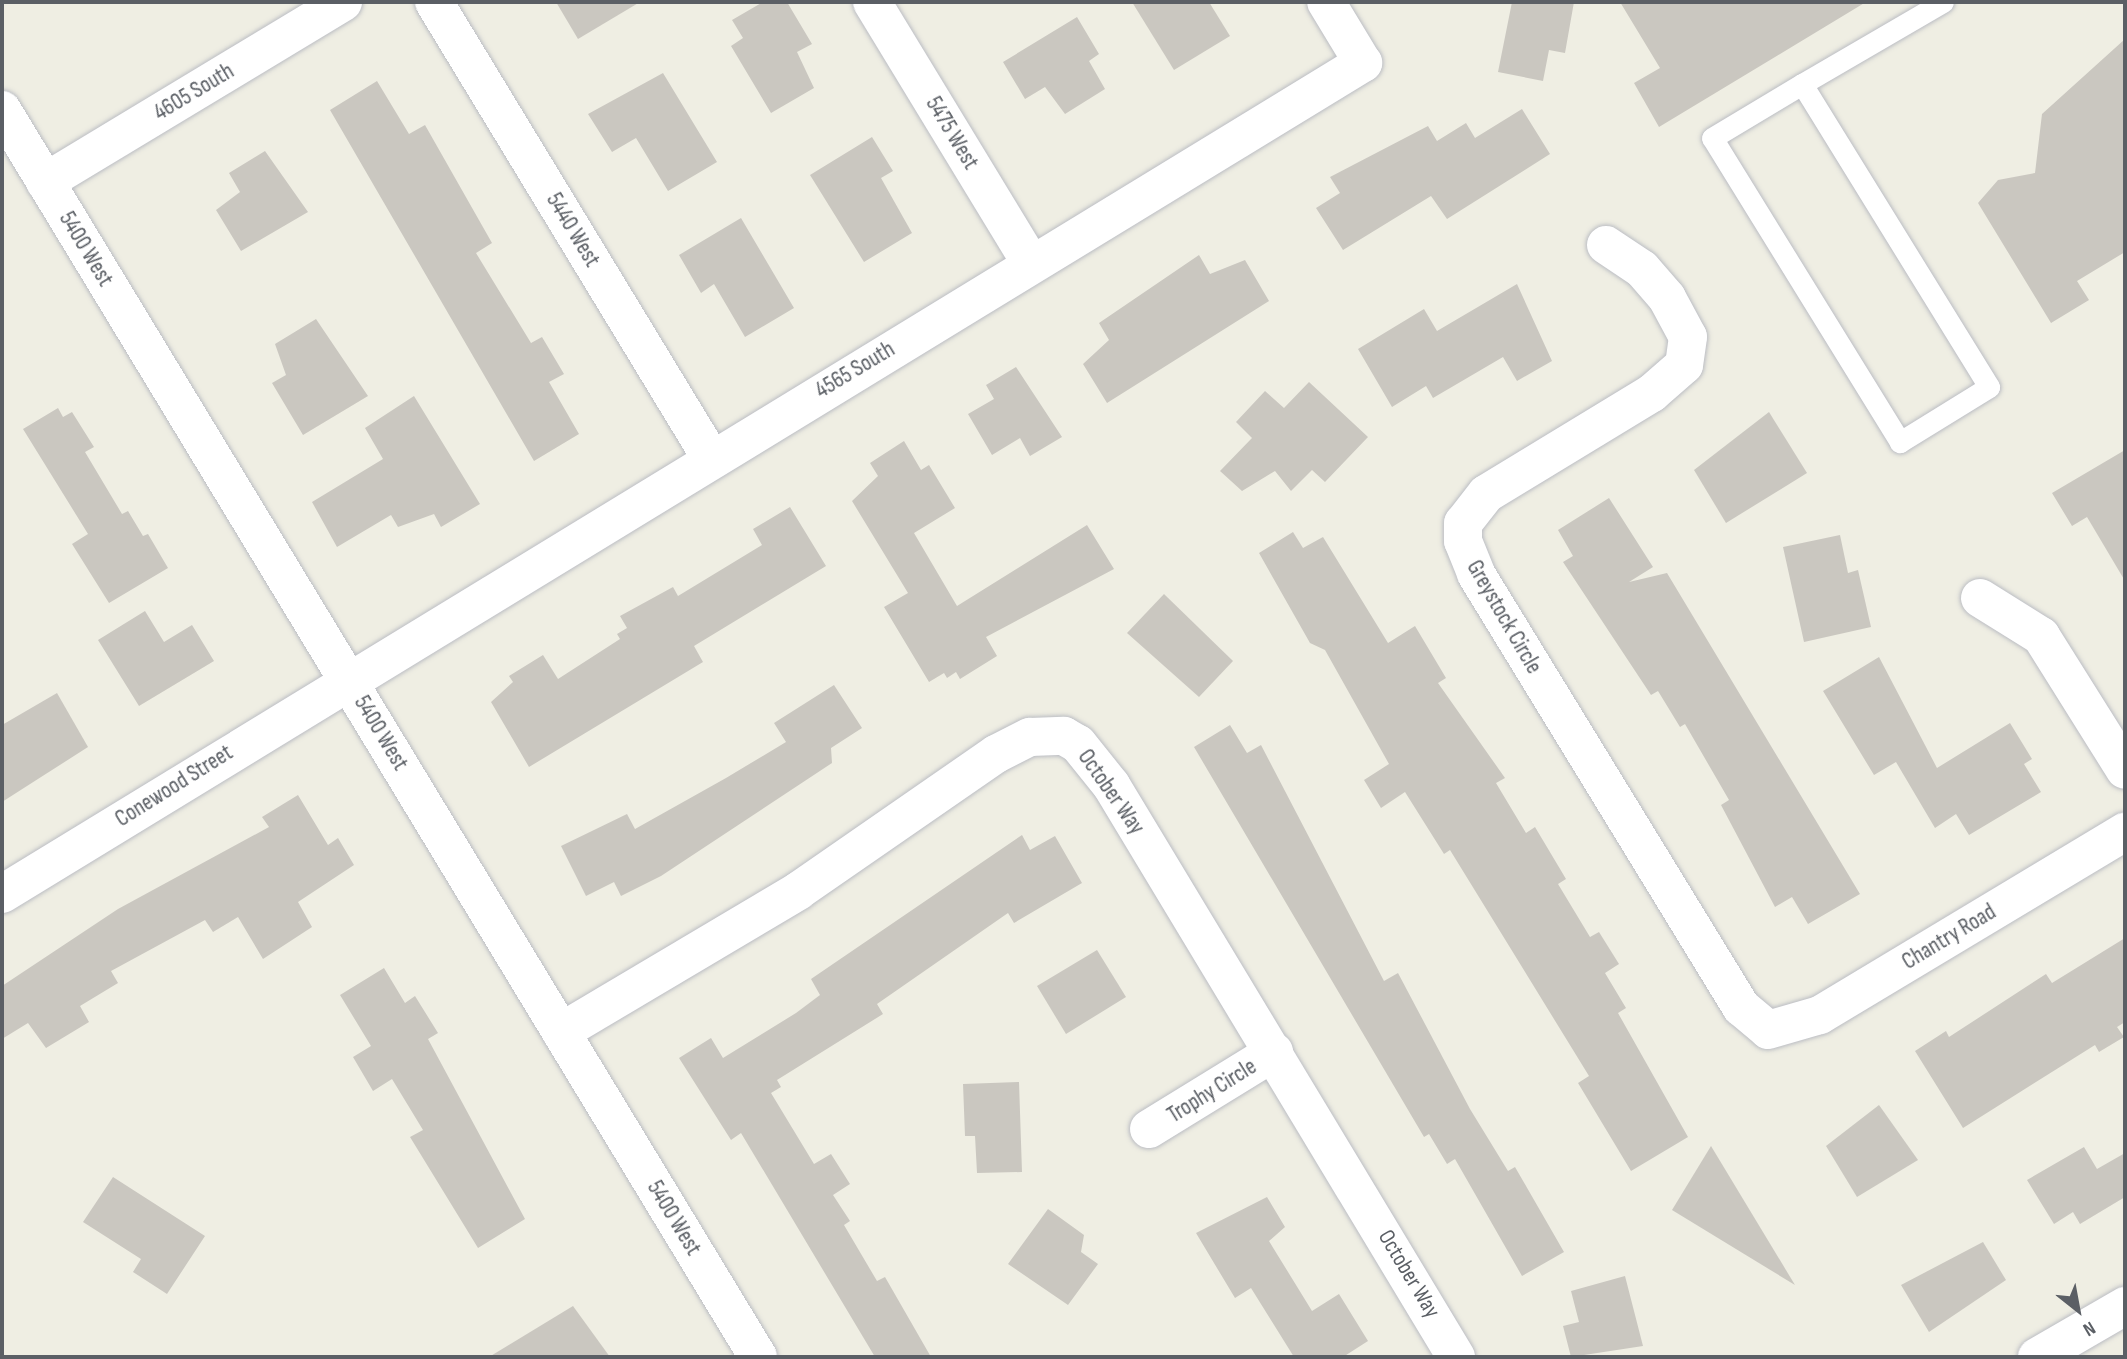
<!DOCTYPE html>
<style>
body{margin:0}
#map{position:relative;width:2127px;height:1359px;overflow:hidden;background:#efeee3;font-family:"Sofia Sans Condensed",sans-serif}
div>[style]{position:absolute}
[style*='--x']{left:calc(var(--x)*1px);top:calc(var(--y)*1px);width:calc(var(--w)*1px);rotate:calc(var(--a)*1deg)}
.building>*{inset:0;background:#cac7c0}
.roads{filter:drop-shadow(0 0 2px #bbbdc3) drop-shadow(0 0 2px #bbbdc3)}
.lane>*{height:21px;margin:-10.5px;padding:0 10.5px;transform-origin:10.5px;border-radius:10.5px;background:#fff}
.street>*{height:38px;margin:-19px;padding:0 19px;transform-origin:19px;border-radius:19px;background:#fff}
.secondary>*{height:38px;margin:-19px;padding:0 19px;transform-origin:19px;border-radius:19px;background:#fff}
span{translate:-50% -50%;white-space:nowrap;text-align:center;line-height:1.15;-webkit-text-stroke:5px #fff;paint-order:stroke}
.street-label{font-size:23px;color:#5b5f65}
.frame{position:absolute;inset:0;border:4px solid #5b5f65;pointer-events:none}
.north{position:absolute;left:2043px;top:1275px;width:70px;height:70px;-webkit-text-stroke:5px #fff;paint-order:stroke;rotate:149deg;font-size:19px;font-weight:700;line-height:28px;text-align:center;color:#5b5f65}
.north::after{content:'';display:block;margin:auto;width:24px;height:32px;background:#5b5f65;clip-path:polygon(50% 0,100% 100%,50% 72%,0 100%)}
</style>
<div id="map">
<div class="building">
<i style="clip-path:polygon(556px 2px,640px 2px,578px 39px)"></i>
<i style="clip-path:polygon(763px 2px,787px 2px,812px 44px,797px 52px,814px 88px,771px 113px,731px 46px,743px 38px,732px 20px)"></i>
<i style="clip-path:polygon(1132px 2px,1209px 2px,1230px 36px,1174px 70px)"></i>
<i style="clip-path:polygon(1512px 2px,1574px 2px,1565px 53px,1549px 50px,1543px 81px,1498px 72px)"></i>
<i style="clip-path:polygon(1620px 2px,1866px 2px,1659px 127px,1634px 83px,1660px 68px)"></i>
<i style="clip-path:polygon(1077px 17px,1099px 54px,1089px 61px,1105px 89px,1065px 114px,1045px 87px,1025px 99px,1003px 62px)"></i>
<i style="clip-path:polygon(2125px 39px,2125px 252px,2077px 281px,2089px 300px,2051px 323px,1978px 203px,1998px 180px,2035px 173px,2042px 114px)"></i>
<i style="clip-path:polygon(663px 73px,717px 162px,668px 191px,636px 138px,612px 152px,588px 114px)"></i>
<i style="clip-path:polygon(377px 81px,409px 134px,425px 125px,492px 243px,476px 253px,531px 343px,542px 337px,564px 374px,549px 382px,579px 434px,534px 461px,330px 110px)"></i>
<i style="clip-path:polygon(1522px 109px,1550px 154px,1447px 219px,1431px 196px,1343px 250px,1316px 208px,1340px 193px,1330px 177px,1428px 126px,1437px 141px,1466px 123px,1475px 138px)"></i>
<i style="clip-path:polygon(872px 137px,893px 171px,881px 178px,912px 233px,864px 262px,810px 175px)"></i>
<i style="clip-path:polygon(265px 151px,308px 212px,241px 251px,216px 210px,240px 192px,229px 173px)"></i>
<i style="clip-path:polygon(741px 218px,794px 308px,745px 337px,714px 284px,701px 293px,679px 255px)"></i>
<i style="clip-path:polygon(1199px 255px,1210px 274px,1245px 260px,1269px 301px,1107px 403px,1083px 364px,1109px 340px,1099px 323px)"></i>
<i style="clip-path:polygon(1517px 284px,1552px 361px,1517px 381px,1503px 357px,1433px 398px,1426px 386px,1392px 407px,1358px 349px,1424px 309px,1437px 331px)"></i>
<i style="clip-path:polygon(316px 319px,368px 396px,303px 435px,272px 383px,286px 375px,275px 344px)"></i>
<i style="clip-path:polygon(1016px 367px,1062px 437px,1030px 456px,1020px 438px,992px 455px,968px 414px,994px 399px,986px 385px)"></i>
<i style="clip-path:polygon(1309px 382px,1368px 437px,1325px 482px,1312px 470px,1291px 491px,1275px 471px,1242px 491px,1220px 471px,1252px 438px,1236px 422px,1265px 391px,1284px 408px)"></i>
<i style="clip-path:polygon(414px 396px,480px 504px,441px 527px,434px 514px,398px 527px,391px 515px,337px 547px,312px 502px,383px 459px,365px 428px)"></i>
<i style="clip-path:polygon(58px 408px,63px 417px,72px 412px,94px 447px,85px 452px,122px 514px,128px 511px,143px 536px,148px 534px,168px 568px,109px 603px,72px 544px,88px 534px,23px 429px)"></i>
<i style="clip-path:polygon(1769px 412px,1807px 473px,1726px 523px,1694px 470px)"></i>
<i style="clip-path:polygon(904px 441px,921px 470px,929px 465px,955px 508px,914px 533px,957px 606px,1087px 525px,1114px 569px,986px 637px,997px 656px,960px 679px,956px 672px,947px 678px,944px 673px,929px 682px,884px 607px,908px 593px,852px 501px,878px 476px,870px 463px)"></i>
<i style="clip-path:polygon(2125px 450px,2125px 581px,2087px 517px,2072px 526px,2052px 493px)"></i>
<i style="clip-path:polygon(1609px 498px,1653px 567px,1629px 582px,1667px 573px,1860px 894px,1808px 924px,1792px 897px,1775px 907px,1721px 805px,1729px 800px,1685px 724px,1680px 727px,1658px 691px,1651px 695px,1563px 562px,1573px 556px,1558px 530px)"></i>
<i style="clip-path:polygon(790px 507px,826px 566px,694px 646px,703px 662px,529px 767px,491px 702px,513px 682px,509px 676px,543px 655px,558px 679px,620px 639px,617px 634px,627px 628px,620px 616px,673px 587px,678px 596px,762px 545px,753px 529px)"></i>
<i style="clip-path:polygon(1293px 532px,1303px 548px,1323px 537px,1388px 643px,1415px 626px,1446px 678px,1438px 683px,1505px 778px,1496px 783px,1526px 833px,1535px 827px,1566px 879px,1558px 884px,1590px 937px,1599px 932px,1619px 964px,1605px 973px,1626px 1008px,1618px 1013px,1688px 1137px,1631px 1171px,1578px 1083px,1589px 1076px,1450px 850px,1444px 854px,1405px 792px,1381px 808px,1364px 780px,1389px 764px,1325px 650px,1310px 643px,1259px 553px)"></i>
<i style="clip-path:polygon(1840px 535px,1848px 573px,1858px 570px,1871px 627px,1804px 642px,1783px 547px)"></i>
<i style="clip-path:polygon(1164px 594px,1233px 661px,1199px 697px,1127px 633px)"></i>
<i style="clip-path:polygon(145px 611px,164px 642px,192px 625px,214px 661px,139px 706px,98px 640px)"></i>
<i style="clip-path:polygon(1879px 657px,1937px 768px,2010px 723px,2032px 759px,2024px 764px,2041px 792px,1969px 835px,1956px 814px,1935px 828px,1896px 762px,1874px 775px,1823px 691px)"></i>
<i style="clip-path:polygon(834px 685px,862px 728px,831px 748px,832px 763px,661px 876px,621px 896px,614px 882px,586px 896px,561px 846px,627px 814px,635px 829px,726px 778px,786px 742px,774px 723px)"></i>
<i style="clip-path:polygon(57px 693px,88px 747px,2px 802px,2px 725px)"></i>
<i style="clip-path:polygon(1230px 725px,1247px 753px,1261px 745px,1384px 981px,1398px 973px,1470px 1109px,1508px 1171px,1515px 1167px,1564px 1252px,1522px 1276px,1455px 1159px,1447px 1164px,1429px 1134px,1424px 1137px,1194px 747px)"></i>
<i style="clip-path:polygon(298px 795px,328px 845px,338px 838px,354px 865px,298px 902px,312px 927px,263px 959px,238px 917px,213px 932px,205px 920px,111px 971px,118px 983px,80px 1006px,89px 1022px,46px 1048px,28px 1023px,2px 1039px,2px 986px,118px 909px,269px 827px,262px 817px)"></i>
<i style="clip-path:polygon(1022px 835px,1030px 850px,1055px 836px,1082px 883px,1014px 923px,1008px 913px,877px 1004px,883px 1014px,777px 1080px,781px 1087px,771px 1093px,814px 1164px,831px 1154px,850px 1184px,833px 1195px,850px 1221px,844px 1225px,877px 1281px,885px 1277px,931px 1357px,875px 1357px,741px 1133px,731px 1140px,679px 1058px,711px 1038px,723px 1058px,796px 1013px,820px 995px,811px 979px)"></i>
<i style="clip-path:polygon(2125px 938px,2125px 1022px,2117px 1027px,2124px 1037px,2099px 1052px,2095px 1045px,1963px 1128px,1915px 1051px,1946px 1031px,1949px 1037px,2046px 974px,2052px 983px)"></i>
<i style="clip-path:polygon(1097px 950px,1126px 997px,1066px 1034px,1037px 986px)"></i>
<i style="clip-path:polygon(384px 968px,405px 1003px,415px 996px,438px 1033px,428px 1039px,525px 1219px,478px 1248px,410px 1137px,423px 1130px,392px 1079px,373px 1091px,353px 1057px,371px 1046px,340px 995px)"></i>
<i style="clip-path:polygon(1019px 1082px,1022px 1172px,977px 1173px,975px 1136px,965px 1136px,963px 1084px)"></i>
<i style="clip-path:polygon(1879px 1105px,1918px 1160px,1857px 1197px,1826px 1146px)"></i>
<i style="clip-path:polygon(1711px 1146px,1795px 1285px,1672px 1210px)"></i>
<i style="clip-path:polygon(2084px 1147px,2097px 1169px,2125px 1153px,2125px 1197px,2080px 1224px,2073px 1212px,2054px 1224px,2027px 1180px)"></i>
<i style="clip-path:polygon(113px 1177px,205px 1236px,167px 1294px,133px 1272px,141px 1259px,83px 1222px)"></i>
<i style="clip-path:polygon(1267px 1197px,1285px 1227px,1269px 1241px,1312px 1311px,1339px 1294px,1368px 1341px,1343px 1357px,1294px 1357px,1251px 1288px,1235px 1298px,1196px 1233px)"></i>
<i style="clip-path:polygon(1048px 1209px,1084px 1235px,1081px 1252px,1098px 1264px,1068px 1305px,1008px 1264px)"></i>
<i style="clip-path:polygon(1983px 1242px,2006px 1280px,1929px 1332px,1901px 1285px)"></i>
<i style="clip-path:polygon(1625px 1276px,1643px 1346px,1571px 1357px,1563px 1326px,1579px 1322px,1571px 1291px)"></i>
<i style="clip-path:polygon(573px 1306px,610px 1357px,489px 1357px)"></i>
</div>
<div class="roads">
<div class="lane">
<i style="--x:1802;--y:84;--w:356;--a:58.3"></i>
<i style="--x:1989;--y:387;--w:105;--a:148.3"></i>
<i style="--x:1900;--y:442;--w:357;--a:-121.7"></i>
<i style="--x:1712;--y:138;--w:105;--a:-31"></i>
<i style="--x:1802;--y:84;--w:163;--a:-30.2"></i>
</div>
<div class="street">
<i style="--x:434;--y:2;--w:534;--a:58.72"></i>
<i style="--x:872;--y:2;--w:306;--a:58.7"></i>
<i style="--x:45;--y:182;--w:348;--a:-31.1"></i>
<i style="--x:1606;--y:245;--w:43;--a:33.7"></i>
<i style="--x:1642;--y:269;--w:38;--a:49"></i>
<i style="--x:1667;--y:298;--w:44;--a:61.7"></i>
<i style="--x:1688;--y:337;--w:28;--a:98"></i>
<i style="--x:1684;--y:365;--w:43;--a:138.8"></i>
<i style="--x:1652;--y:393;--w:194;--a:148.7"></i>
<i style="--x:1486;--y:494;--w:37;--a:128"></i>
<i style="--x:1463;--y:523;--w:18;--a:90"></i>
<i style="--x:1463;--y:541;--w:35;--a:68"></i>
<i style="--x:1476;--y:574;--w:508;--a:58.53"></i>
<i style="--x:1741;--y:1007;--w:35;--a:40"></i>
<i style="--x:1768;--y:1030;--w:54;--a:-16.1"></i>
<i style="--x:1820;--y:1015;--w:356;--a:-31"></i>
<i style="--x:1980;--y:598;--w:72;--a:31.9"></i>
<i style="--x:2041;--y:636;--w:158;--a:57.9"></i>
<i style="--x:2;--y:894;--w:1595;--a:-31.41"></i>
<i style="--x:1363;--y:63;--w:71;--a:-121.2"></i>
<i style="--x:561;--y:1032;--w:276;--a:-30.7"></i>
<i style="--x:798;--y:891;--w:241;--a:-34.7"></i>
<i style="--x:996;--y:754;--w:38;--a:-27"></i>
<i style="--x:1030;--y:737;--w:34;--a:-2"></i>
<i style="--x:1064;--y:736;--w:16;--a:30"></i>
<i style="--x:1078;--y:744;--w:53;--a:51.2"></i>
<i style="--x:1111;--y:785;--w:668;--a:58.9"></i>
<i style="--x:1149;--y:1129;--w:147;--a:-31.6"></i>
<i style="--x:2037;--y:1357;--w:102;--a:-30.1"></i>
</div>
<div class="secondary">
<i style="--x:2;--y:110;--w:1458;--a:58.77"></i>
</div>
</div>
<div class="street-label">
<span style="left:194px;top:92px;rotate:-31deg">4605 South</span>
<span style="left:952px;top:133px;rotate:59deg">5475 West</span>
<span style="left:573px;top:230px;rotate:59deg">5440 West</span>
<span style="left:86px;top:249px;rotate:59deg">5400 West</span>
<span style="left:855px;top:370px;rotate:-31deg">4565 South</span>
<span style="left:1504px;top:617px;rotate:60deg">Greystock Circle</span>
<span style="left:381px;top:733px;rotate:59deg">5400 West</span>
<span style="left:174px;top:786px;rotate:-32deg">Conewood Street</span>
<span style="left:1111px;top:792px;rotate:55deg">October Way</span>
<span style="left:1949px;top:937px;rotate:-31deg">Chantry Road</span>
<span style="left:1212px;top:1091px;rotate:-32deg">Trophy Circle</span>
<span style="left:674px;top:1218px;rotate:59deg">5400 West</span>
<span style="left:1409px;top:1274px;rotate:59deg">October Way</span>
</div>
<div class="frame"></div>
<div class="north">N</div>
</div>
